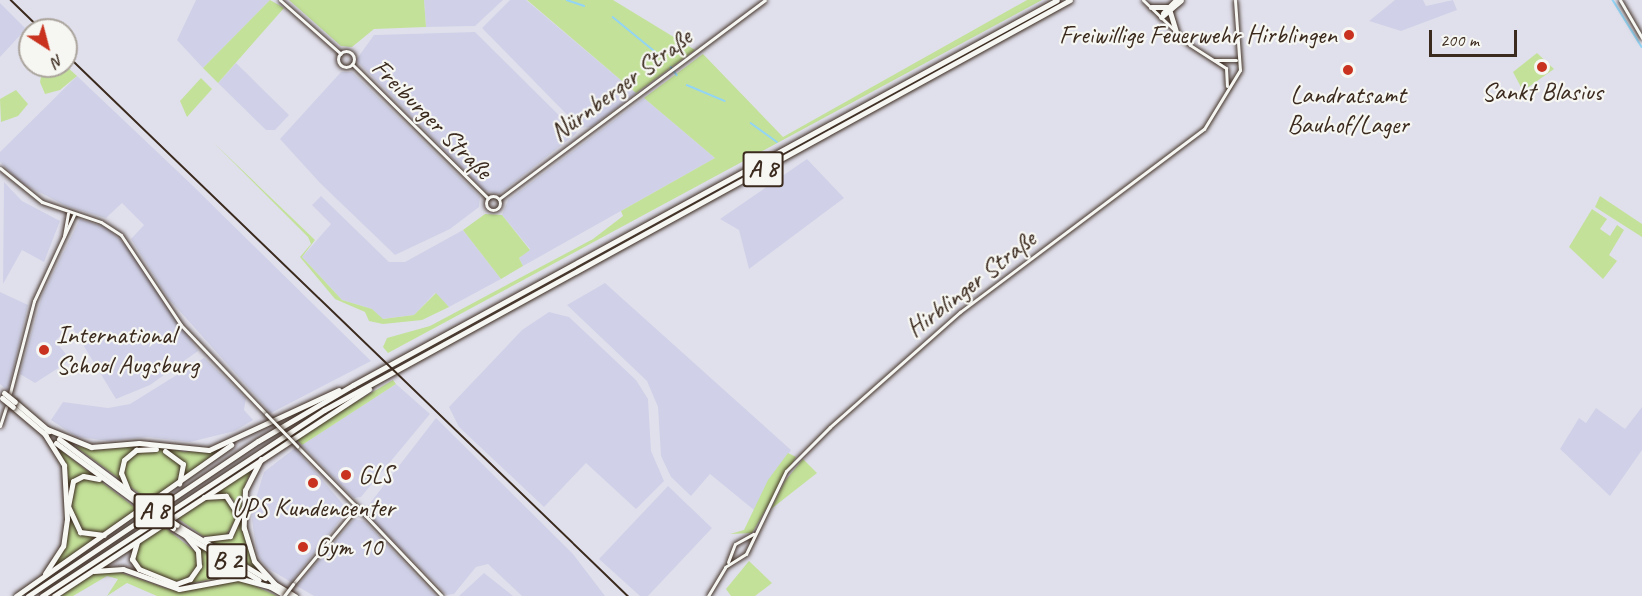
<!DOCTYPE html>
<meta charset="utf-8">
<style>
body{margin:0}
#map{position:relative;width:1642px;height:596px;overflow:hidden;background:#e0e0ec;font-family:Caveat,sans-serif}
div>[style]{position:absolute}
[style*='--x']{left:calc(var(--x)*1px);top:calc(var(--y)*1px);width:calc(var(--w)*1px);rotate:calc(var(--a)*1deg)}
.built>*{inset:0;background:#d0d1e8}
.green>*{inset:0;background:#c3e199}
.stream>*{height:1.5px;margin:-0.75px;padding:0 0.75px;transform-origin:0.75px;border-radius:0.75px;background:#93d4f5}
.roads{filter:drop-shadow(0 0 2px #3b2a1e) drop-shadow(0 0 2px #3b2a1e)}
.secondary>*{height:3px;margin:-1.5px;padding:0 1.5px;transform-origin:1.5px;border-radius:1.5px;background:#f6f6f2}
.secondary>.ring{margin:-1.5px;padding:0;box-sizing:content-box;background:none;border:3px solid #f6f6f2;border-radius:50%}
.highway>*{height:5px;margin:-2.5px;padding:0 2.5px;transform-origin:2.5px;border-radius:2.5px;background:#f6f6f2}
.rail>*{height:1.5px;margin:-0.75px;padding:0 0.75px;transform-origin:0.75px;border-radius:0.75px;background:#3b2a1e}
.bridges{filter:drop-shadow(0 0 2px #3b2a1e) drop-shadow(0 0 2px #3b2a1e)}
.secondary-bridge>*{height:3px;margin:-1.5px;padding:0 1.5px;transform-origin:1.5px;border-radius:1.5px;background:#f6f6f2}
.highway-bridge>*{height:5px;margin:-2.5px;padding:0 2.5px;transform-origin:2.5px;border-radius:2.5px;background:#f6f6f2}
.dots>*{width:16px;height:16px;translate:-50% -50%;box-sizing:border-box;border:3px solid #f6f6f2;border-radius:50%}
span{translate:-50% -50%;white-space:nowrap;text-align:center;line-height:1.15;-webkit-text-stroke:4.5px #f6f6f2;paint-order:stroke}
.shield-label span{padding:2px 4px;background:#f6f6f2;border:2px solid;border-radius:4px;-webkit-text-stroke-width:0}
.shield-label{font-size:24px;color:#3b2a1e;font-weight:700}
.poi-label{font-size:26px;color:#3b2a1e}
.right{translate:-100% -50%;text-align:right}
.left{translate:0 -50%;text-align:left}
.street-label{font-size:26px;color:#3b2a1e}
.north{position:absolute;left:18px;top:18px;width:60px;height:60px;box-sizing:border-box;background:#f6f6f2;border:2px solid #aba49d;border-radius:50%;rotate:144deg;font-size:16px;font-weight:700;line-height:24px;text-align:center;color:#3b2a1e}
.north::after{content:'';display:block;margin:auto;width:21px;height:27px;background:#c8321e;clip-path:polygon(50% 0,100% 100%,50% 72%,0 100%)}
.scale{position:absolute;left:1429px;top:30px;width:88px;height:27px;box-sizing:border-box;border:3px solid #3b2a1e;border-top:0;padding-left:8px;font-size:18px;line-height:21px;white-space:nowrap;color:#3b2a1e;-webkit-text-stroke:4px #f6f6f2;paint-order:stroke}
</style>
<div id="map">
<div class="built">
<i style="clip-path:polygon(196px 0,270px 0,203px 68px,177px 40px)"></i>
<i style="clip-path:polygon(424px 0,503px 0,475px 26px,426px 27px)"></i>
<i style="clip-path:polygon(510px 0,526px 0,636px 93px,591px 127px,580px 128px,482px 28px)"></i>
<i style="clip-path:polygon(1395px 0,1423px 0,1426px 6px,1453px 0,1457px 10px,1401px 31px,1369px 21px)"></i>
<i style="clip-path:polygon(0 3px,26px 29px,0 57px)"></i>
<i style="clip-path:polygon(475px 32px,577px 133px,499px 194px,485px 191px,356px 60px,374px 35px)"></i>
<i style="clip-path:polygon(236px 63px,289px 115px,275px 130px,266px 130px,218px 83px)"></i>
<i style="clip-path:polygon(341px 72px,352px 72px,480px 197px,479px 207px,450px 229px,395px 255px,320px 183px,280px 139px)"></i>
<i style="clip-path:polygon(77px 76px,190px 183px,371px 361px,271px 413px,168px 298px,131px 239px,144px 225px,122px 203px,106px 218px,66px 206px,20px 182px,0 162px,0 152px)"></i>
<i style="clip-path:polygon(644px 98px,715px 158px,523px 266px,519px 258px,530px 249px,502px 215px,508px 200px)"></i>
<i style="clip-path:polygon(807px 159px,844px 198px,749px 269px,739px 230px,720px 219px)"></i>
<i style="clip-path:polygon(4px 182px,22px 201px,60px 221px,44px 262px,22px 250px,3px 284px)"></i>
<i style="clip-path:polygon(321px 196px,389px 262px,405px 262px,463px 230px,501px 279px,449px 307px,435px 293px,414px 315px,382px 319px,372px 309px,342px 300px,302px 257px,331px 224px,312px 205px)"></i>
<i style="clip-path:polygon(80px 219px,107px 228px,126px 245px,198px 351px,150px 385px,116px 399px,71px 325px,63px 327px,66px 331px,55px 341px,71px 360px,35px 383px,20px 374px,42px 296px)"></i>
<i style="clip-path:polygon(605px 283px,791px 450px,754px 510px,710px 474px,691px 496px,671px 477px,661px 456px,658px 407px,647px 381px,567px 305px)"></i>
<i style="clip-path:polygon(0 292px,28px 305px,8px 391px,0 384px)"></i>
<i style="clip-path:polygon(549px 312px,569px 317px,636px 380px,648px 399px,651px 451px,664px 481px,636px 509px,586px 463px,544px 507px,459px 427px,449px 407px,522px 330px)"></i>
<i style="clip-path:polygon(204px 358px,246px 398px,244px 410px,253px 420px,235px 431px,190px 442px,148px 437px,110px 441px,77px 437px,51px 420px,63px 402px,108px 408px,130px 404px)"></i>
<i style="clip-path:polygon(396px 384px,430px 414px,361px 497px,354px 498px,302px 445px)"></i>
<i style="clip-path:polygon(1642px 407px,1642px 450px,1610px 496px,1560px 449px,1579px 418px,1586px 423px,1596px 408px,1625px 429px)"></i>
<i style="clip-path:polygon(436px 418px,573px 554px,605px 596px,522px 596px,488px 564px,476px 567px,454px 594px,447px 595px,364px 511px)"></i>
<i style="clip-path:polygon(295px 448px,348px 510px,291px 582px,266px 567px,257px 554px,251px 514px,264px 472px)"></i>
<i style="clip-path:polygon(668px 486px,712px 528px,648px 596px,640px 596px,599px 559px)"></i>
<i style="clip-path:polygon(354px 519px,364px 521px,436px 596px,314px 596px,297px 586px)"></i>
<i style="clip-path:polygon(484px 573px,513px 596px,459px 596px)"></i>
</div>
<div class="green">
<i style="clip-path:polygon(270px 0,284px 8px,218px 83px,203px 68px)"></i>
<i style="clip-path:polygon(289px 0,424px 0,426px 27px,374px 29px,352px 47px,341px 46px)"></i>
<i style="clip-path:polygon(527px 0,613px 0,695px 50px,636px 93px)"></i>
<i style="clip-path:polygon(1027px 0,1042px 0,388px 353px,383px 347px,387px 338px,430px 326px,593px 239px,623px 216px,621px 211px,715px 158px,644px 98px,703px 54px,783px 137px)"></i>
<i style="clip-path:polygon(1537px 53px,1554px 69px,1523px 91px,1513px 72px)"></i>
<i style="clip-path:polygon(43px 66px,66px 66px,77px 76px,60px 90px,45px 94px,40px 82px)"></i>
<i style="clip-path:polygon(201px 78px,212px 89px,187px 117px,180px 101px)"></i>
<i style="clip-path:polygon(16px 90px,28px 104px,18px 116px,1px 122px,0 99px)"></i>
<i style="clip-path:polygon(213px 142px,315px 240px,302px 257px,342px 300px,372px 309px,383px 319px,414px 315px,436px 293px,449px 307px,422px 320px,383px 324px,369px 321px,365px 312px,335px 299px,300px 257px,311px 244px,308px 237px)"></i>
<i style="clip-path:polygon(1600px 196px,1642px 224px,1642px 237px,1595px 207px)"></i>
<i style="clip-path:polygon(1592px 209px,1607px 219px,1600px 229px,1610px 236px,1617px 225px,1624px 230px,1609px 255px,1617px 261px,1603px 279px,1569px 247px)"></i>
<i style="clip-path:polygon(485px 214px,502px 215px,530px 250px,519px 258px,523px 266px,501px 279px,463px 230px)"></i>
<i style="clip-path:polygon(393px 380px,396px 384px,302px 445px,295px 438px)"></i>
<i style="clip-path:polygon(147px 445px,185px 452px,223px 447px,151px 502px,75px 446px,99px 450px)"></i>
<i style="clip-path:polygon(59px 449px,138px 510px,53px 568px,68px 533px,67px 471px)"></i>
<i style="clip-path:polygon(788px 453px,796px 457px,752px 533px,730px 534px,744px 530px,768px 480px)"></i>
<i style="clip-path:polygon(803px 459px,817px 473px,771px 509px,785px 481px)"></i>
<i style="clip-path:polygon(254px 464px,243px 490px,241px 514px,247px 547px,263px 575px,209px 542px,233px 536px,240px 521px,233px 499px,216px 492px)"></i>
<i style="clip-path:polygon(207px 496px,228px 499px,237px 518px,225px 537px,203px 536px,176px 517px)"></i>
<i style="clip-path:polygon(163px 526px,197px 553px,197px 567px,187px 579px,173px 582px,145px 572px,134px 558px,138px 544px)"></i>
<i style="clip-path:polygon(197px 546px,252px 578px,224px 577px,176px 586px,197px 575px,202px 561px)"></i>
<i style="clip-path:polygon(749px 561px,772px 583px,755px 596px,731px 596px,726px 589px)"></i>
<i style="clip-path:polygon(110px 569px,168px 589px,240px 579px,277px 596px,157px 596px,127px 583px,107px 596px,118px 579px,107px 576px,73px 596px,61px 596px,90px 575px)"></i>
</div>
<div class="stream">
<i style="--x:567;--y:0;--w:18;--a:19"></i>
<i style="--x:1613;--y:0;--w:55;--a:58.3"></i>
<i style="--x:613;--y:17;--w:65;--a:39.4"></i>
<i style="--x:671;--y:67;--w:10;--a:53"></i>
<i style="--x:687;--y:85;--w:41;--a:22.8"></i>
<i style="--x:751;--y:123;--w:32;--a:36"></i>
</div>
<div class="roads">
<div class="secondary">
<i style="--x:280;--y:0;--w:81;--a:41.5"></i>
<i style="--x:1143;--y:0;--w:65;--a:43.8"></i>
<i style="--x:1190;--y:45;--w:43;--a:32.6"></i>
<i style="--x:1226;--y:68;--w:18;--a:87"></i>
<i style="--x:1620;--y:0;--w:44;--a:59.9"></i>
<i class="ring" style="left:338px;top:51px;width:13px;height:13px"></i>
<i style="--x:1214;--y:60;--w:22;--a:0"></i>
<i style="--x:352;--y:64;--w:191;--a:44.6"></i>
<i style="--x:0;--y:168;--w:54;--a:39"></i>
<i style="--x:42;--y:202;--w:62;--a:18.7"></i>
<i style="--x:101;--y:222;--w:24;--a:33"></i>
<i style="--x:121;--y:235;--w:108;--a:56.3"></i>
<i style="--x:181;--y:325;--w:123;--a:46.3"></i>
<i class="ring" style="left:486px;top:196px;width:11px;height:11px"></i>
<i style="--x:499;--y:199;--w:332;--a:-36.8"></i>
<i style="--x:64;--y:236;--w:23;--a:-80"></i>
<i style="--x:10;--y:393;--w:95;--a:-75.4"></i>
<i style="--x:34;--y:301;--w:95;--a:-65.1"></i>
<i style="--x:0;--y:426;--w:20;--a:-72"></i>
<i style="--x:297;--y:446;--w:81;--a:45.5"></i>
<i style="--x:354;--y:504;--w:10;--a:45"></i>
<i style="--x:361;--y:511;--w:117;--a:46.4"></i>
<i style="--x:728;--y:562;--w:19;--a:-69"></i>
<i style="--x:735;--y:544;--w:21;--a:-29"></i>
<i style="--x:725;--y:567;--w:25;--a:-32"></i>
<i style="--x:746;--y:554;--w:92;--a:-64.3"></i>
<i style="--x:786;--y:471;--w:62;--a:-45"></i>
<i style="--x:830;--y:427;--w:174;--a:-41.5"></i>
<i style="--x:960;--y:312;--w:305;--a:-36.9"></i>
<i style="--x:1204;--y:129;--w:69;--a:-58.6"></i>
<i style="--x:1240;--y:70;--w:70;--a:-94.1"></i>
<i style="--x:293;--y:584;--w:95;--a:-50.1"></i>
<i style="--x:708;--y:596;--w:33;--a:-59"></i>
</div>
<div class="highway">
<i style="--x:1151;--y:7;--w:17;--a:0"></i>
<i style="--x:1170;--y:12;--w:21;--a:73"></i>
<i style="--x:1163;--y:13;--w:18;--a:-45"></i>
<i style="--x:1161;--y:17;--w:26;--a:-40"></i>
<i style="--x:15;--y:402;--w:45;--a:40.5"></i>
<i style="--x:13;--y:407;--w:43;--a:40.3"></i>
<i style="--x:47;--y:429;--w:48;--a:22.2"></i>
<i style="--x:91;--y:447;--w:48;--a:-4.8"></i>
<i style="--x:139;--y:443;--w:70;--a:5.7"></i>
<i style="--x:209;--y:450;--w:143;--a:-24.8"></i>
<i style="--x:44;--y:433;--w:38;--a:58"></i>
<i style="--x:64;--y:465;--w:54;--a:86.8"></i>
<i style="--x:67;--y:519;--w:27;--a:98"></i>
<i style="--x:63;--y:546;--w:33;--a:123"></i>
<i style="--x:59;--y:439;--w:104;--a:36.8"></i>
<i style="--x:56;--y:443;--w:101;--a:36.5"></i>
<i style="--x:165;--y:451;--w:22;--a:36"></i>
<i style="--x:183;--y:464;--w:20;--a:101"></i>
<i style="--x:261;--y:459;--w:35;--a:117"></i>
<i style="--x:245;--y:490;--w:38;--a:92"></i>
<i style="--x:244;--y:528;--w:34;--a:73"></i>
<i style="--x:254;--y:561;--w:31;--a:48"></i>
<i style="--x:99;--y:479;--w:16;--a:-169"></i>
<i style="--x:83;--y:476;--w:11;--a:153"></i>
<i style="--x:73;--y:481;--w:25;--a:101"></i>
<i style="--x:68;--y:506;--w:29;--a:65"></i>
<i style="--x:80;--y:532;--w:24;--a:7"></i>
<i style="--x:128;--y:490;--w:18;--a:-112"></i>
<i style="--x:121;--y:473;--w:13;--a:-77"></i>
<i style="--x:124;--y:460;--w:16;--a:-40"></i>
<i style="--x:136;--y:450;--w:20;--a:-3"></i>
<i style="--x:204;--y:497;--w:22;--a:-3"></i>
<i style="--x:226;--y:496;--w:24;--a:57"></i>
<i style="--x:239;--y:516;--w:22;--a:114"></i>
<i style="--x:230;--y:536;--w:25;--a:173"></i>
<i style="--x:177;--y:525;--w:103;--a:31.1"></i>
<i style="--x:173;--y:528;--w:100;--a:31.2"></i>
<i style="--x:137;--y:542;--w:18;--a:106"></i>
<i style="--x:132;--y:559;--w:12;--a:55"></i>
<i style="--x:139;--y:569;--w:40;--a:22"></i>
<i style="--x:176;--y:584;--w:15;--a:-20"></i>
<i style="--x:190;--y:579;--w:16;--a:-55"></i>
<i style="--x:199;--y:566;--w:15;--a:-94"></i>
<i style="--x:198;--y:551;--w:22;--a:-129"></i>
<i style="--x:94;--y:571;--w:29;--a:-4"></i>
<i style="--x:123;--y:569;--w:59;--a:19.7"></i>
<i style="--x:179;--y:589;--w:60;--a:-10.6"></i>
<i style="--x:238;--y:578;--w:34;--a:15"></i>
<i style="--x:273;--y:583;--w:26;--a:31"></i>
<i style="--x:269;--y:586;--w:20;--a:30"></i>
<i style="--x:16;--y:596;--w:263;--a:-35.1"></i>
<i style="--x:28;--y:596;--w:277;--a:-34"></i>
<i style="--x:258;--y:441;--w:110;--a:-30.5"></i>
<i style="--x:353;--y:385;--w:802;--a:-28.67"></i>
<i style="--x:42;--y:596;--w:338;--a:-33.4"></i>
<i style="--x:324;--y:410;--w:851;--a:-28.79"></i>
<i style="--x:54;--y:596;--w:377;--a:-33.3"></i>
</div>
</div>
<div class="rail">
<i style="--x:11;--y:0;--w:43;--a:44.1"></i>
<i style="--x:66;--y:54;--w:781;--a:43.96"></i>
</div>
<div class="bridges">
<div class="secondary-bridge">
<i style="--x:266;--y:414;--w:45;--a:45.9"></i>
<i style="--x:284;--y:596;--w:15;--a:-53"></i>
</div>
<div class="highway-bridge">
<i style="--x:4;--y:393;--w:14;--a:39"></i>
<i style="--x:2;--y:398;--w:14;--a:39"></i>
<i style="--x:142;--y:501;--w:42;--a:34.4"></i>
<i style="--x:137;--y:503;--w:44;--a:34.8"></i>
</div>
</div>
<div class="dots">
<i style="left:1349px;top:35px;background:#c8321e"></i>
<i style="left:1542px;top:67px;background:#c8321e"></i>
<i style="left:1348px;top:70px;background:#c8321e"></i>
<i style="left:44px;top:350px;background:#c8321e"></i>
<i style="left:346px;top:475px;background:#c8321e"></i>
<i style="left:313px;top:483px;background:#c8321e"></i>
<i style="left:303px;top:547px;background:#c8321e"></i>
</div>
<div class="shield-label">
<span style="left:763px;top:169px">A 8</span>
<span style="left:154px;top:511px">A 8</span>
<span style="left:227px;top:561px">B 2</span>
</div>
<div class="poi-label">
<span class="right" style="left:1337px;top:35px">Freiwillige Feuerwehr Hirblingen</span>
<span style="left:1542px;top:92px">Sankt Blasius</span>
<span style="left:1348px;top:110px">Landratsamt<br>Bauhof/Lager</span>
<span class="left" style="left:56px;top:350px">International<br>School Augsburg</span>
<span class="left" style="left:358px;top:475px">GLS</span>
<span style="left:313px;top:508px">UPS Kundencenter</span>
<span class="left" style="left:315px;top:547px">Gym 10</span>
</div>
<div class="street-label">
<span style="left:621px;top:85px;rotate:-37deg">Nürnberger Straße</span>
<span style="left:432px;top:119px;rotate:45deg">Freiburger Straße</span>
<span style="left:971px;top:284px;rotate:-38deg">Hirblinger Straße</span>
</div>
<div class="north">N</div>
<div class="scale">200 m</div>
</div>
